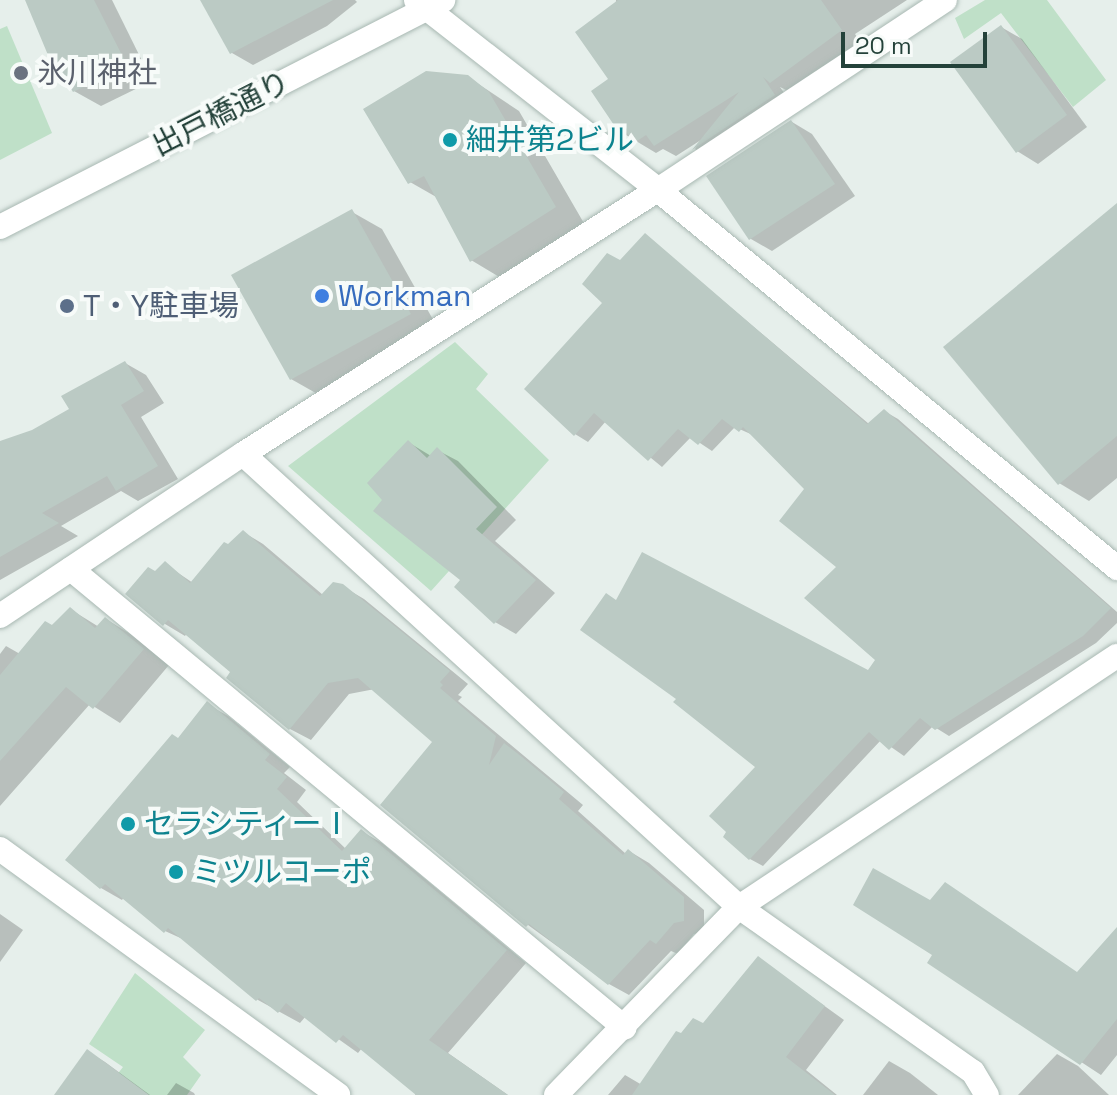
<!DOCTYPE html>
<meta charset="utf-8">
<style>
body{margin:0}
#map{position:relative;width:1117px;height:1095px;overflow:hidden;background:#e6efeb;font-family:"Space Grotesk","Noto Sans JP",sans-serif}
div>[style]{position:absolute}
[style*='--x']{left:calc(var(--x)*1px);top:calc(var(--y)*1px);width:calc(var(--w)*1px);rotate:calc(var(--a)*1deg)}
.green>*{inset:0;background:#bfe0c8}
.shadow>*{inset:0;background:#0003}
.building>*{inset:0;background:#bbcac4}
.roads{filter:drop-shadow(0 0 2px #a8b8b2) drop-shadow(0 0 2px #a8b8b2)}
.minor>*{height:24px;margin:-12px;padding:0 12px;transform-origin:12px;border-radius:12px;background:#fff}
.dots>*{width:22px;height:22px;translate:-50% -50%;box-sizing:border-box;border:4px solid #f7fbf9;border-radius:50%}
span{translate:-50% -50%;white-space:nowrap;text-align:center;line-height:1.15;-webkit-text-stroke:8px #f7fbf9;paint-order:stroke}
.worship-label{font-size:30px;color:#5b616d}
.left{translate:0 -50%;text-align:left}
.street-label{font-size:30px;color:#24423a}
.culture-label{font-size:30px;color:#0d838f}
.shop-label{font-size:30px;color:#366cbe}
.service-label{font-size:30px;color:#4e5e75}
.scale{position:absolute;left:841px;top:32px;width:146px;height:36px;box-sizing:border-box;border:4px solid #24423a;border-top:0;padding-left:10px;font-size:24px;line-height:28px;white-space:nowrap;color:#24423a;-webkit-text-stroke:6px #f7fbf9;paint-order:stroke}
</style>
<div id="map">
<div class="green">
<i style="clip-path:polygon(985px 0,1047px 0,1106px 80px,1073px 107px,1001px 13px,964px 39px,955px 18px)"></i>
<i style="clip-path:polygon(7px 26px,52px 133px,0 160px,0 29px)"></i>
<i style="clip-path:polygon(455px 342px,488px 374px,476px 389px,549px 460px,431px 591px,288px 466px)"></i>
<i style="clip-path:polygon(135px 973px,205px 1030px,183px 1057px,201px 1075px,187px 1095px,144px 1095px,116px 1076px,123px 1067px,89px 1044px)"></i>
</div>
<div class="shadow">
<i style="clip-path:polygon(27px 0,112px 0,152px 81px,101px 106px,74px 91px,60px 78px)"></i>
<i style="clip-path:polygon(202px 0,355px 0,357px 2px,327px 26px,253px 65px,232px 53px)"></i>
<i style="clip-path:polygon(616px 0,907px 0,855px 34px,861px 43px,792px 93px,780px 87px,794px 107px,714px 160px,695px 149px,701px 140px,676px 156px,663px 149px,656px 153px,621px 132px,611px 80px)"></i>
<i style="clip-path:polygon(1001px 27px,1022px 39px,1087px 127px,1038px 164px,1017px 151px)"></i>
<i style="clip-path:polygon(468px 77px,519px 111px,585px 225px,501px 278px,471px 260px,438px 198px,410px 182px)"></i>
<i style="clip-path:polygon(792px 122px,812px 134px,855px 196px,772px 251px,751px 239px,709px 177px)"></i>
<i style="clip-path:polygon(1117px 205px,1117px 478px,1089px 501px,1059px 483px)"></i>
<i style="clip-path:polygon(352px 212px,382px 229px,440px 332px,321px 396px,291px 379px)"></i>
<i style="clip-path:polygon(645px 235px,869px 424px,884px 411px,898px 419px,1117px 612px,1117px 623px,1096px 643px,949px 736px,933px 726px,904px 756px,881px 740px,763px 866px,750px 859px,758px 766px,679px 698px,617px 602px,869px 673px,878px 660px,807px 489px,755px 436px,735px 427px,712px 451px,691px 437px,662px 467px,606px 421px,588px 442px,575px 434px,605px 303px,620px 263px)"></i>
<i style="clip-path:polygon(125px 363px,146px 375px,164px 403px,141px 417px,178px 479px,138px 501px,121px 491px,61px 526px,78px 536px,0 580px,0 445px,33px 432px,71px 409px)"></i>
<i style="clip-path:polygon(408px 442px,431px 456px,437px 450px,458px 461px,516px 520px,495px 541px,555px 593px,516px 634px,495px 622px,463px 580px,385px 500px)"></i>
<i style="clip-path:polygon(243px 532px,263px 544px,323px 595px,342px 586px,364px 599px,468px 684px,458px 695px,462px 697px,458px 701px,583px 805px,578px 811px,626px 854px,629px 851px,649px 863px,704px 910px,704px 932px,694px 934px,678px 954px,671px 951px,629px 995px,609px 984px,528px 925px,435px 741px,375px 689px,349px 694px,311px 740px,290px 729px,228px 677px,233px 672px,187px 633px,185px 636px,165px 624px,128px 594px,165px 564px,193px 583px)"></i>
<i style="clip-path:polygon(70px 609px,99px 627px,106px 619px,132px 635px,169px 665px,120px 723px,90px 704px,0 806px,0 654px,6px 646px,20px 654px)"></i>
<i style="clip-path:polygon(207px 704px,228px 716px,290px 767px,284px 773px,306px 790px,297px 802px,346px 849px,361px 831px,382px 843px,526px 963px,448px 1053px,508px 1095px,415px 1095px,416px 1093px,362px 1048px,358px 1053px,306px 1016px,300px 1023px,258px 1000px,187px 941px,165px 931px,124px 897px,122px 900px,101px 888px,68px 859px,179px 740px)"></i>
<i style="clip-path:polygon(931px 902px,1078px 973px,1117px 933px,1117px 1055px,1101px 1075px,929px 962px,934px 955px)"></i>
<i style="clip-path:polygon(0 914px,23px 930px,0 962px)"></i>
<i style="clip-path:polygon(758px 958px,844px 1020px,806px 1070px,837px 1095px,608px 1095px,625px 1075px,642px 1085px,681px 1035px,703px 1026px)"></i>
<i style="clip-path:polygon(87px 1051px,105px 1062px,150px 1095px,56px 1095px)"></i>
<i style="clip-path:polygon(1057px 1054px,1078px 1066px,1109px 1095px,1018px 1095px)"></i>
<i style="clip-path:polygon(889px 1061px,910px 1073px,938px 1095px,863px 1095px)"></i>
<i style="clip-path:polygon(176px 1083px,194px 1093px,195px 1095px,167px 1095px)"></i>
</div>
<div class="building">
<i style="clip-path:polygon(25px 0,94px 0,127px 65px,73px 92px,64px 77px,58px 79px)"></i>
<i style="clip-path:polygon(200px 0,333px 0,230px 54px)"></i>
<i style="clip-path:polygon(618px 0,821px 0,842px 30px,770px 83px,763px 77px,775px 95px,692px 150px,739px 92px,654px 146px,646px 135px,634px 143px,625px 130px,620px 134px,591px 91px,608px 79px,575px 32px)"></i>
<i style="clip-path:polygon(1001px 25px,1067px 115px,1016px 153px,950px 62px)"></i>
<i style="clip-path:polygon(426px 71px,468px 75px,489px 92px,556px 207px,470px 262px,424px 176px,408px 184px,363px 109px)"></i>
<i style="clip-path:polygon(791px 120px,835px 184px,749px 240px,706px 176px)"></i>
<i style="clip-path:polygon(1117px 203px,1117px 436px,1058px 485px,943px 347px)"></i>
<i style="clip-path:polygon(352px 209px,411px 314px,290px 380px,231px 275px)"></i>
<i style="clip-path:polygon(645px 233px,867px 424px,884px 409px,1111px 608px,1083px 636px,935px 730px,920px 718px,889px 750px,869px 732px,749px 860px,723px 837px,726px 832px,709px 816px,755px 767px,673px 702px,676px 699px,580px 630px,606px 593px,616px 600px,642px 552px,868px 670px,875px 660px,804px 598px,836px 567px,779px 521px,804px 489px,743px 427px,739px 432px,722px 419px,698px 445px,678px 429px,648px 461px,594px 413px,574px 436px,524px 389px,602px 303px,582px 284px,607px 253px,620px 260px)"></i>
<i style="clip-path:polygon(125px 361px,144px 391px,121px 405px,158px 466px,116px 491px,107px 476px,42px 513px,59px 523px,0 557px,0 441px,32px 430px,69px 409px,61px 396px)"></i>
<i style="clip-path:polygon(408px 440px,427px 458px,437px 447px,497px 507px,476px 529px,536px 580px,494px 624px,454px 587px,460px 580px,373px 511px,382px 500px,367px 483px)"></i>
<i style="clip-path:polygon(243px 530px,320px 596px,333px 582px,343px 584px,450px 671px,440px 682px,443px 685px,440px 688px,496px 736px,489px 765px,504px 743px,522px 757px,564px 792px,559px 799px,623px 855px,628px 849px,684px 897px,684px 921px,674px 923px,656px 944px,650px 940px,608px 985px,529px 924px,526px 927px,380px 805px,432px 742px,358px 678px,328px 683px,289px 730px,226px 678px,230px 672px,168px 620px,163px 626px,125px 594px,148px 567px,155px 571px,165px 561px,190px 583px,224px 542px,228px 544px)"></i>
<i style="clip-path:polygon(70px 607px,95px 628px,105px 617px,144px 649px,93px 709px,66px 687px,0 761px,0 675px,45px 621px,52px 625px)"></i>
<i style="clip-path:polygon(207px 701px,270px 754px,265px 760px,287px 777px,277px 789px,342px 851px,361px 829px,507px 950px,429px 1040px,508px 1095px,416px 1095px,343px 1035px,336px 1043px,286px 1003px,278px 1013px,259px 998px,256px 1001px,168px 928px,164px 933px,105px 884px,100px 889px,65px 860px,172px 734px,178px 738px)"></i>
<i style="clip-path:polygon(873px 868px,930px 900px,945px 882px,1077px 972px,1117px 927px,1117px 1019px,1080px 1065px,927px 963px,932px 955px,853px 905px)"></i>
<i style="clip-path:polygon(758px 956px,825px 1006px,786px 1057px,835px 1095px,632px 1095px,676px 1031px,681px 1033px,693px 1018px,703px 1023px)"></i>
<i style="clip-path:polygon(87px 1049px,149px 1095px,54px 1095px)"></i>
</div>
<div class="roads">
<div class="minor">
<i style="--x:416;--y:0;--w:308;--a:38.1"></i>
<i style="--x:658;--y:190;--w:595;--a:39.47"></i>
<i style="--x:0;--y:227;--w:498;--a:-27.1"></i>
<i style="--x:243;--y:454;--w:672;--a:42.41"></i>
<i style="--x:739;--y:907;--w:286;--a:35.2"></i>
<i style="--x:973;--y:1072;--w:27;--a:59"></i>
<i style="--x:71;--y:569;--w:719;--a:39.64"></i>
<i style="--x:0;--y:616;--w:292;--a:-33.7"></i>
<i style="--x:243;--y:454;--w:492;--a:-32.5"></i>
<i style="--x:658;--y:190;--w:344;--a:-33.5"></i>
<i style="--x:0;--y:849;--w:418;--a:36"></i>
<i style="--x:556;--y:1095;--w:262;--a:-45.8"></i>
<i style="--x:739;--y:907;--w:454;--a:-33.6"></i>
</div>
</div>
<div class="dots">
<i style="left:21px;top:73px;background:#6b7280"></i>
<i style="left:450px;top:140px;background:#0f9aa8"></i>
<i style="left:322px;top:296px;background:#3f7fe0"></i>
<i style="left:67px;top:306px;background:#5c6f8a"></i>
<i style="left:128px;top:824px;background:#0f9aa8"></i>
<i style="left:176px;top:872px;background:#0f9aa8"></i>
</div>
<div class="worship-label">
<span class="left" style="left:37px;top:73px">氷川神社</span>
</div>
<div class="street-label">
<span style="left:221px;top:114px;rotate:-27deg">出戸橋通り</span>
</div>
<div class="culture-label">
<span class="left" style="left:466px;top:140px">細井第2ビル</span>
<span class="left" style="left:144px;top:824px">セラシティーⅠ</span>
<span class="left" style="left:192px;top:872px">ミツルコーポ</span>
</div>
<div class="shop-label">
<span class="left" style="left:338px;top:296px">Workman</span>
</div>
<div class="service-label">
<span class="left" style="left:83px;top:306px">T・Y駐車場</span>
</div>
<div class="scale">20 m</div>
</div>
